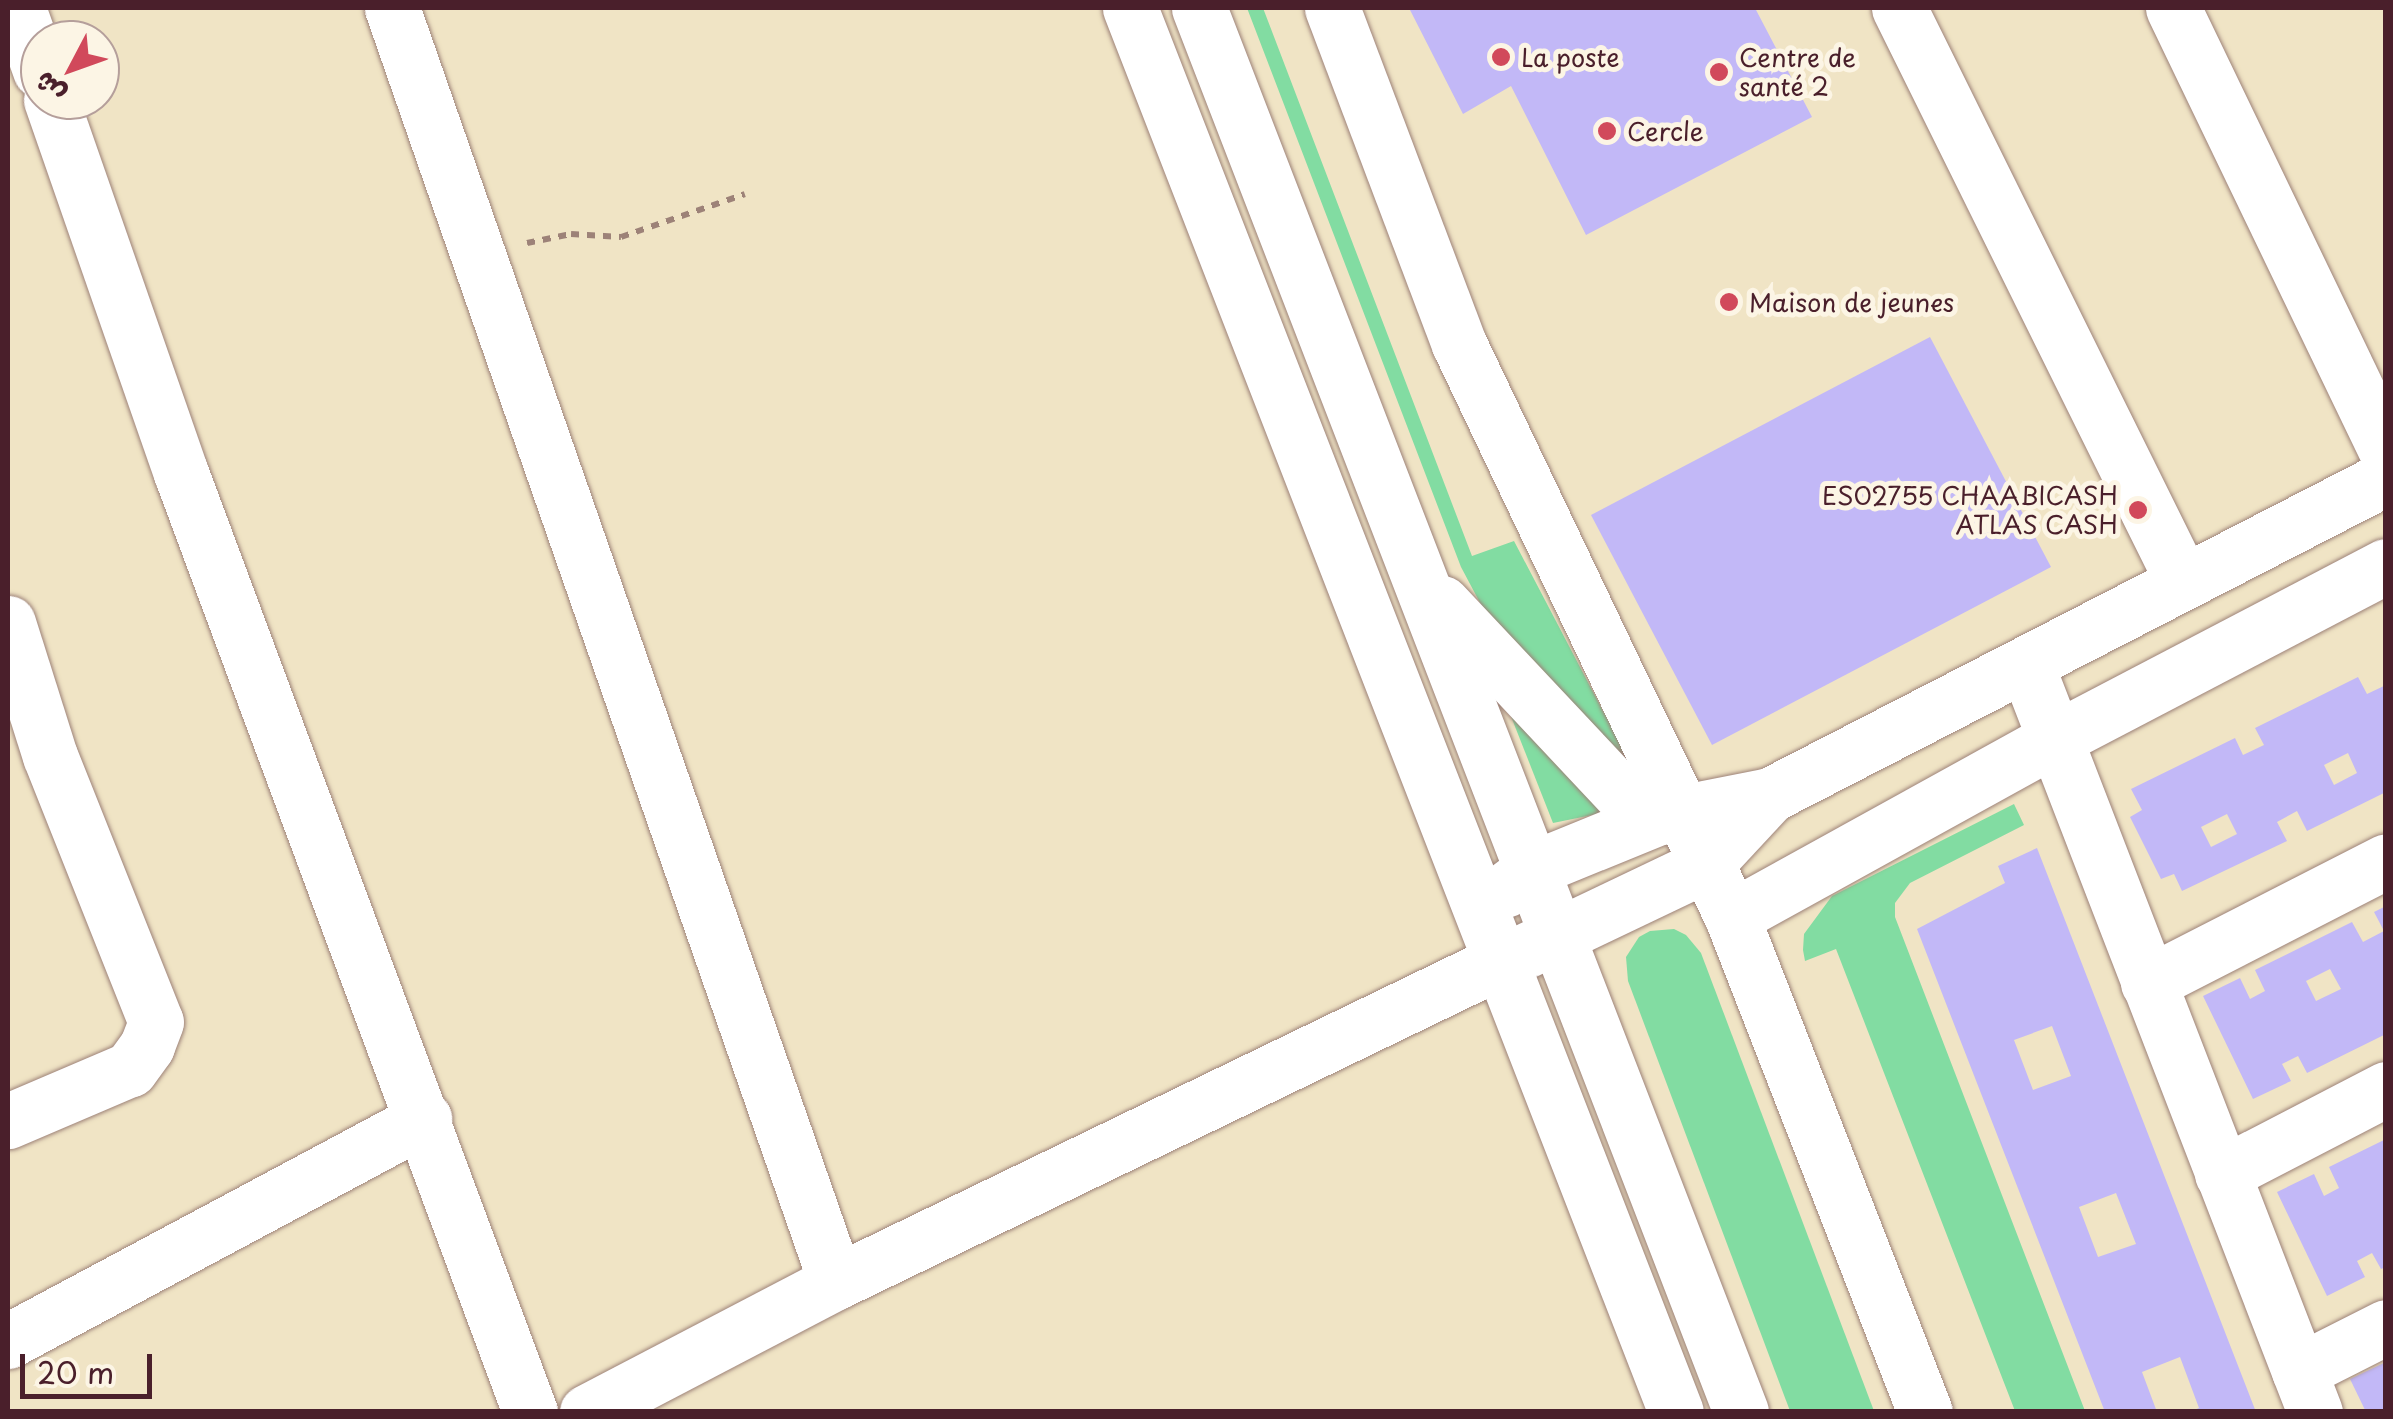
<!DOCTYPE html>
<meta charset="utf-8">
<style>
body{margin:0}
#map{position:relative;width:2393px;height:1419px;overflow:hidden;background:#f0e4c5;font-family:"Playpen Sans","Playpen Sans Arabic",sans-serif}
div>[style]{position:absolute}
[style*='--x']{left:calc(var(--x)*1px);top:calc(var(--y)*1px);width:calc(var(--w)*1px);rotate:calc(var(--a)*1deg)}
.green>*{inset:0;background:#82dca2}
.building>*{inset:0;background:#c2b8f7}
.path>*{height:6px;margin-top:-3px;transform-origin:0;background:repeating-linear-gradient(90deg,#9d8278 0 8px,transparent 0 16px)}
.roads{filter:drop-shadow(0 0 2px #9d8278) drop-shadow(0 0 2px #9d8278)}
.minor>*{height:55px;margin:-27.5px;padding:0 27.5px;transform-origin:27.5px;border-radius:27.5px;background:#fff}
.major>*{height:55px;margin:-27.5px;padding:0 27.5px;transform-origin:27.5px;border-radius:27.5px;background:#fff}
.dots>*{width:28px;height:28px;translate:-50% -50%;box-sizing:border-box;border:5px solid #fcf5e5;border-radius:50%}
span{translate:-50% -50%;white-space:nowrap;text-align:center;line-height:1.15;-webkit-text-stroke:10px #fcf5e5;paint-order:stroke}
.poi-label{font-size:25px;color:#4a1f2b}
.left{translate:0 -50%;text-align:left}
.right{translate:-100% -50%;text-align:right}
.frame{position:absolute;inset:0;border:10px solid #4a1f2b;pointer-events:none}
.north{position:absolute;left:20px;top:20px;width:100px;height:100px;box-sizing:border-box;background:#fcf5e5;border:2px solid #b59f9b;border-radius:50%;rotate:229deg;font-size:28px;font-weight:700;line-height:40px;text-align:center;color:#4a1f2b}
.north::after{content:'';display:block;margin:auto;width:35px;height:45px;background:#d1495b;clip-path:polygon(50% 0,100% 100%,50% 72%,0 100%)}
.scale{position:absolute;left:20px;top:1354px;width:132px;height:45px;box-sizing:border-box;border:5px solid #4a1f2b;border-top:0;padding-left:12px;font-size:30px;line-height:35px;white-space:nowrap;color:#4a1f2b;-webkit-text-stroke:8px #fcf5e5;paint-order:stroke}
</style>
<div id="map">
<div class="green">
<i style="clip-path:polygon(1247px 8px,1263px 8px,1472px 556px,1514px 541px,1636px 774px,1487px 616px,1461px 567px)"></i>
<i style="clip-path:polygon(1503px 696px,1612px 811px,1553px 823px)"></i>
<i style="clip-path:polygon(2014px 804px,2024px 825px,1910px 883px,1895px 903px,1895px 917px,2085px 1411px,2015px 1411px,1836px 949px,1805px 961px,1803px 950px,1804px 934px,1832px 896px)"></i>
<i style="clip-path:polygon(1674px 929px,1686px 935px,1701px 953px,1874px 1411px,1790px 1411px,1628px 981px,1626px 957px,1639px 937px,1650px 931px)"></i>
</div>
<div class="building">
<i style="clip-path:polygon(1409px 8px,1755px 8px,1812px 117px,1586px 235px,1511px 86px,1463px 114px)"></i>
<i style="clip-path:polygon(1930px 337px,2051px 567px,1712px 745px,1591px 515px)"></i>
<i style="clip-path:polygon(evenodd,2358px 677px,2367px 694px,2386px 685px,2386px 792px,2307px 831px,2297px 811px,2277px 822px,2287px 841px,2182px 891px,2174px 874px,2161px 879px,2130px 817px,2142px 810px,2131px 789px,2235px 738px,2243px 755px,2264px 745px,2255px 728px,2358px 677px,2348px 753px,2357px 773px,2334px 785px,2324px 765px,2348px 753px,2358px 677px,2227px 814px,2237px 834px,2211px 847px,2201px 827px,2227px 814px)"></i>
<i style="clip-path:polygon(evenodd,2037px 848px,2256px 1412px,2189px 1412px,2199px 1408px,2180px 1357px,2142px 1372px,2157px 1412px,2105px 1412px,1917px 929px,2005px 883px,1998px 866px,2037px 848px,2052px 1026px,2071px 1076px,2033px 1090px,2014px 1040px,2052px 1026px,2037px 848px,2116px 1193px,2136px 1244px,2098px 1257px,2079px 1207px,2116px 1193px)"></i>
<i style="clip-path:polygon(evenodd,2386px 906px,2386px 1034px,2307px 1073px,2298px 1056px,2282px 1064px,2291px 1081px,2253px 1099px,2203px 996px,2240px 978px,2250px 999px,2265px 991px,2255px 970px,2352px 922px,2363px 942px,2384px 931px,2374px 912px,2386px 906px,2330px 969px,2341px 989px,2316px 1001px,2306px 981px,2330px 969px)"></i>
<i style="clip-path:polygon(2386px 1139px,2386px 1267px,2381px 1269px,2372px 1253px,2357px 1261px,2365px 1277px,2327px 1296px,2277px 1192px,2314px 1174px,2324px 1196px,2339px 1188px,2329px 1167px)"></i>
<i style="clip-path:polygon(2386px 1362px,2386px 1412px,2366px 1412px,2350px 1379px)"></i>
</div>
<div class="path">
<i style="--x:527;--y:243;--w:45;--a:-11.6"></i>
<i style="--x:571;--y:234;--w:50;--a:3.4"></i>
<i style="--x:621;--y:237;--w:131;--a:-19.1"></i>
</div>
<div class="roads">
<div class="minor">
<i style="--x:18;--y:8;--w:66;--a:70.5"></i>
<i style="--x:392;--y:8;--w:1349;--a:70.79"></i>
<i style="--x:1332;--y:8;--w:359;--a:69.3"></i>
<i style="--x:1459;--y:344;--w:635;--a:64.53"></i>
<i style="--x:1732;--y:917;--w:531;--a:68.7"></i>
<i style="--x:1899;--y:8;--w:640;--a:63.68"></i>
<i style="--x:2173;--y:8;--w:492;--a:64.3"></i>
<i style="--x:51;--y:100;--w:395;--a:70.8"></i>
<i style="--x:181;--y:473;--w:1002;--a:69.61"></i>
<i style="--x:8;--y:623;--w:139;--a:72.5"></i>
<i style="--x:50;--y:756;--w:286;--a:68.3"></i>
<i style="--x:156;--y:1022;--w:26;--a:111"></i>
<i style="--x:147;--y:1046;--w:29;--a:126"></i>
<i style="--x:130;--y:1069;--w:133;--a:156.9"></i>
<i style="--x:2026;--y:664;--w:802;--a:68.88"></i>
<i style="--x:1732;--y:917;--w:369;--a:-28.9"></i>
<i style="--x:2055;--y:739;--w:373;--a:-27.6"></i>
<i style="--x:2148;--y:983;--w:267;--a:-27.1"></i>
<i style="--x:2222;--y:1174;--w:185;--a:-27.4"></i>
<i style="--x:8;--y:1341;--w:472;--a:-28.1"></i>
<i style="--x:2299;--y:1371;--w:97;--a:-26.8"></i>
<i style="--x:587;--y:1412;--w:281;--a:-27.6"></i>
<i style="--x:836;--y:1282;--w:738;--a:-25.77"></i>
</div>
<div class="major">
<i style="--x:1130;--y:8;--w:1506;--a:68.75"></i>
<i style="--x:1199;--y:8;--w:1505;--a:68.89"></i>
<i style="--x:1442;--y:603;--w:269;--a:46.8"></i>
<i style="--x:1626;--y:799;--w:38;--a:29"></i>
<i style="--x:1505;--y:890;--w:36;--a:-37"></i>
<i style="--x:1534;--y:868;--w:135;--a:-22.2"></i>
<i style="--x:1659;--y:817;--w:113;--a:-11.2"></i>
<i style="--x:1770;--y:795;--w:693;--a:-27.23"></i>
<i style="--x:1527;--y:950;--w:197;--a:-25.5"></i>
<i style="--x:1705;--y:865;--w:96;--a:-47.1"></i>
</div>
</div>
<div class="dots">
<i style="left:1501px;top:57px;background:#d1495b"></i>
<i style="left:1719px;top:72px;background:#d1495b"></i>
<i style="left:1607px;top:131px;background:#d1495b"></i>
<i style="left:1729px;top:302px;background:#d1495b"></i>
<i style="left:2138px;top:510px;background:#d1495b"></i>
</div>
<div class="poi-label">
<span class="left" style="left:1521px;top:57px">La poste</span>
<span class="left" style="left:1739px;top:72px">Centre de<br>santé 2</span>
<span class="left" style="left:1627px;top:131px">Cercle</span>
<span class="left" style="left:1749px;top:302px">Maison de jeunes</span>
<span class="right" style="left:2118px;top:510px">ES02755 CHAABICASH<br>ATLAS CASH</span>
</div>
<div class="frame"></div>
<div class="north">ش</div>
<div class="scale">20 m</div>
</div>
